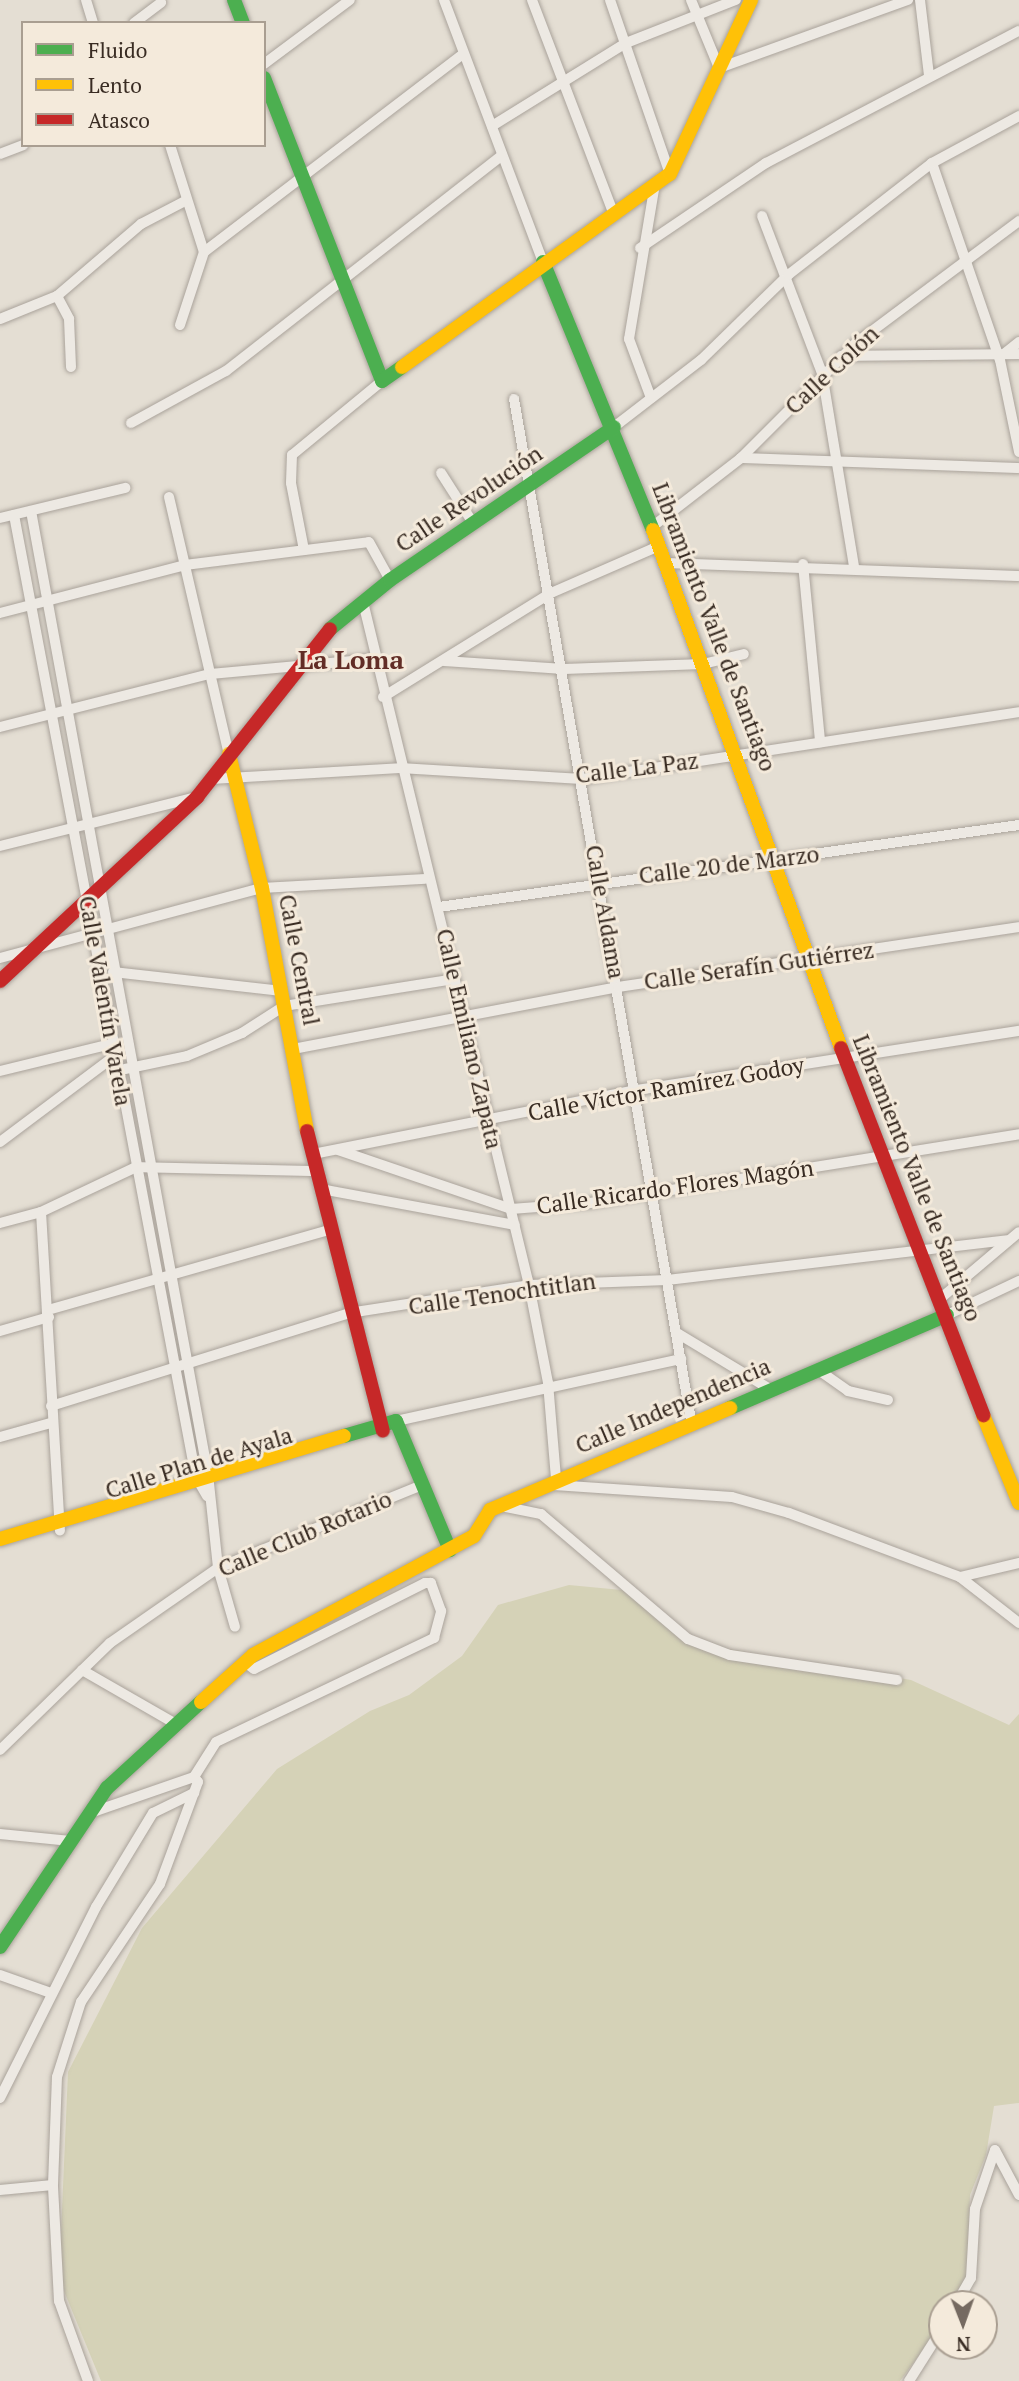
<!DOCTYPE html>
<meta charset="utf-8">
<style>
body{margin:0}
#map{position:relative;width:1019px;height:2381px;overflow:hidden;background:#e4ded3;font-family:"PT Serif",serif}
div>[style]{position:absolute}
[style*='--x']{left:calc(var(--x)*1px);top:calc(var(--y)*1px);width:calc(var(--w)*1px);rotate:calc(var(--a)*1deg)}
.green>*{inset:0;background:#d5d2b7}
.roads{filter:drop-shadow(0 0 2px #aaa39b) drop-shadow(0 0 2px #aaa39b)}
.street>*{height:10px;margin:-5px;padding:0 5px;transform-origin:5px;border-radius:5px;background:#ede9e3}
.fast>*{height:14px;margin:-7px;padding:0 7px;transform-origin:7px;border-radius:7px;background:#4caf50}
.slow>*{height:14px;margin:-7px;padding:0 7px;transform-origin:7px;border-radius:7px;background:#ffc107}
.jam>*{height:14px;margin:-7px;padding:0 7px;transform-origin:7px;border-radius:7px;background:#c62828}
span{translate:-50% -50%;white-space:nowrap;text-align:center;line-height:1.15;-webkit-text-stroke:6px #f4eadb;paint-order:stroke}
.street-label{font-size:23px;color:#392c23}
.quarter-label{font-size:26px;color:#622d26;font-weight:700}
.legend{position:absolute;left:21px;top:21px;width:245px;height:126px;box-sizing:border-box;background:#f4eadb;border:2px solid #a99e91;margin:0;padding:9px 12px;list-style:none;font-size:21px;color:#392c23}
.legend li{display:flex;align-items:center;gap:14px;height:35px}
.legend b{width:35px;border:2px solid #a99e91}
.north{position:absolute;left:928px;top:2290px;width:70px;height:70px;box-sizing:border-box;background:#f4eadb;border:2px solid #a99e91;border-radius:50%;rotate:179deg;font-size:19px;font-weight:700;line-height:28px;text-align:center;color:#392c23}
.north::after{content:'';display:block;margin:auto;width:24px;height:32px;background:#756a61;clip-path:polygon(50% 0,100% 100%,50% 72%,0 100%)}
</style>
<div id="map">
<div class="green">
<i style="clip-path:polygon(569px 1585px,632px 1591px,700px 1644px,911px 1680px,1009px 1725px,1019px 1714px,1019px 2103px,994px 2106px,986px 2155px,970px 2195px,967px 2273px,953px 2304px,942px 2304px,942px 2324px,900px 2381px,101px 2381px,59px 2279px,68px 2072px,142px 1928px,277px 1769px,370px 1711px,409px 1695px,462px 1656px,498px 1605px)"></i>
</div>
<div class="roads">
<div class="street">
<i style="--x:86;--y:0;--w:24;--a:73"></i>
<i style="--x:444;--y:0;--w:280;--a:69.3"></i>
<i style="--x:532;--y:0;--w:230;--a:69.1"></i>
<i style="--x:610;--y:0;--w:184;--a:71"></i>
<i style="--x:691;--y:0;--w:74;--a:67.6"></i>
<i style="--x:719;--y:68;--w:201;--a:-19.8"></i>
<i style="--x:920;--y:0;--w:77;--a:83.2"></i>
<i style="--x:134;--y:23;--w:34;--a:-37"></i>
<i style="--x:264;--y:64;--w:107;--a:-36.7"></i>
<i style="--x:492;--y:126;--w:158;--a:-31.8"></i>
<i style="--x:626;--y:43;--w:118;--a:-21.4"></i>
<i style="--x:170;--y:145;--w:112;--a:72.4"></i>
<i style="--x:0;--y:154;--w:25;--a:-21"></i>
<i style="--x:932;--y:163;--w:208;--a:71"></i>
<i style="--x:1000;--y:360;--w:94;--a:78.3"></i>
<i style="--x:762;--y:216;--w:168;--a:69.1"></i>
<i style="--x:822;--y:373;--w:197;--a:80.6"></i>
<i style="--x:640;--y:248;--w:152;--a:-34"></i>
<i style="--x:766;--y:163;--w:285;--a:-27.6"></i>
<i style="--x:204;--y:252;--w:325;--a:-37.4"></i>
<i style="--x:57;--y:296;--w:26;--a:62"></i>
<i style="--x:69;--y:319;--w:48;--a:87.6"></i>
<i style="--x:0;--y:319;--w:61;--a:-22"></i>
<i style="--x:57;--y:296;--w:111;--a:-40.6"></i>
<i style="--x:141;--y:224;--w:50;--a:-27.6"></i>
<i style="--x:180;--y:325;--w:77;--a:-71.8"></i>
<i style="--x:1004;--y:354;--w:19;--a:-39"></i>
<i style="--x:841;--y:356;--w:178;--a:-0.6"></i>
<i style="--x:651;--y:398;--w:63;--a:-110.4"></i>
<i style="--x:629;--y:339;--w:152;--a:-80.5"></i>
<i style="--x:514;--y:399;--w:1042;--a:80.17"></i>
<i style="--x:131;--y:423;--w:108;--a:-28.7"></i>
<i style="--x:226;--y:371;--w:349;--a:-38"></i>
<i style="--x:614;--y:427;--w:110;--a:-37.6"></i>
<i style="--x:701;--y:360;--w:122;--a:-44.3"></i>
<i style="--x:788;--y:275;--w:182;--a:-37.9"></i>
<i style="--x:932;--y:163;--w:99;--a:-28.4"></i>
<i style="--x:741;--y:458;--w:278;--a:2.1"></i>
<i style="--x:441;--y:473;--w:59;--a:57.4"></i>
<i style="--x:169;--y:497;--w:264;--a:76.9"></i>
<i style="--x:31;--y:511;--w:979;--a:79.59"></i>
<i style="--x:208;--y:1474;--w:95;--a:83.9"></i>
<i style="--x:218;--y:1568;--w:61;--a:73.9"></i>
<i style="--x:14;--y:515;--w:979;--a:79.29"></i>
<i style="--x:196;--y:1477;--w:22;--a:60"></i>
<i style="--x:0;--y:518;--w:129;--a:-13.5"></i>
<i style="--x:652;--y:527;--w:113;--a:-37.8"></i>
<i style="--x:741;--y:458;--w:163;--a:-45"></i>
<i style="--x:856;--y:343;--w:204;--a:-36.8"></i>
<i style="--x:304;--y:550;--w:68;--a:-101"></i>
<i style="--x:291;--y:483;--w:28;--a:-88"></i>
<i style="--x:292;--y:455;--w:117;--a:-39.4"></i>
<i style="--x:665;--y:563;--w:354;--a:2.1"></i>
<i style="--x:803;--y:564;--w:179;--a:84.5"></i>
<i style="--x:363;--y:602;--w:703;--a:76.34"></i>
<i style="--x:529;--y:1285;--w:100;--a:79"></i>
<i style="--x:548;--y:1383;--w:96;--a:85.2"></i>
<i style="--x:0;--y:613;--w:191;--a:-14.5"></i>
<i style="--x:185;--y:565;--w:185;--a:-7.1"></i>
<i style="--x:369;--y:542;--w:43;--a:61.1"></i>
<i style="--x:444;--y:661;--w:120;--a:3.8"></i>
<i style="--x:564;--y:669;--w:139;--a:-2.1"></i>
<i style="--x:703;--y:664;--w:42;--a:-13.7"></i>
<i style="--x:383;--y:697;--w:198;--a:-31.8"></i>
<i style="--x:551;--y:593;--w:118;--a:-23.5"></i>
<i style="--x:0;--y:727;--w:217;--a:-14.2"></i>
<i style="--x:210;--y:674;--w:165;--a:-5.2"></i>
<i style="--x:211;--y:779;--w:189;--a:-3.3"></i>
<i style="--x:400;--y:768;--w:182;--a:3.5"></i>
<i style="--x:582;--y:779;--w:442;--a:-8.7"></i>
<i style="--x:0;--y:846;--w:199;--a:-14"></i>
<i style="--x:439;--y:907;--w:586;--a:-8.05"></i>
<i style="--x:0;--y:958;--w:271;--a:-15"></i>
<i style="--x:262;--y:888;--w:163;--a:-3.2"></i>
<i style="--x:113;--y:972;--w:170;--a:6.4"></i>
<i style="--x:293;--y:1049;--w:331;--a:-10.8"></i>
<i style="--x:618;--y:987;--w:405;--a:-8.5"></i>
<i style="--x:125;--y:1069;--w:63;--a:-11.8"></i>
<i style="--x:187;--y:1056;--w:60;--a:-22.7"></i>
<i style="--x:242;--y:1033;--w:50;--a:-32.7"></i>
<i style="--x:284;--y:1006;--w:172;--a:-9"></i>
<i style="--x:0;--y:1071;--w:118;--a:-13.7"></i>
<i style="--x:0;--y:1142;--w:150;--a:-36.9"></i>
<i style="--x:338;--y:1150;--w:183;--a:18.8"></i>
<i style="--x:511;--y:1209;--w:79;--a:-4.3"></i>
<i style="--x:590;--y:1203;--w:435;--a:-9.1"></i>
<i style="--x:313;--y:1154;--w:330;--a:-11.2"></i>
<i style="--x:637;--y:1090;--w:387;--a:-8.8"></i>
<i style="--x:321;--y:1189;--w:197;--a:10.5"></i>
<i style="--x:41;--y:1212;--w:319;--a:86.6"></i>
<i style="--x:0;--y:1223;--w:42;--a:-15"></i>
<i style="--x:41;--y:1212;--w:105;--a:-25.3"></i>
<i style="--x:136;--y:1167;--w:181;--a:1.3"></i>
<i style="--x:941;--y:1298;--w:102;--a:-40.2"></i>
<i style="--x:48;--y:1310;--w:292;--a:-15.9"></i>
<i style="--x:947;--y:1315;--w:80;--a:-25.3"></i>
<i style="--x:0;--y:1331;--w:51;--a:-15.9"></i>
<i style="--x:677;--y:1333;--w:112;--a:31.1"></i>
<i style="--x:817;--y:1369;--w:38;--a:35"></i>
<i style="--x:848;--y:1391;--w:41;--a:12.7"></i>
<i style="--x:51;--y:1406;--w:312;--a:-17.3"></i>
<i style="--x:349;--y:1313;--w:182;--a:-8.8"></i>
<i style="--x:529;--y:1285;--w:139;--a:-2.1"></i>
<i style="--x:668;--y:1280;--w:341;--a:-6.7"></i>
<i style="--x:396;--y:1421;--w:292;--a:-12.3"></i>
<i style="--x:0;--y:1437;--w:53;--a:-15.4"></i>
<i style="--x:554;--y:1485;--w:178;--a:3.9"></i>
<i style="--x:732;--y:1497;--w:59;--a:15.7"></i>
<i style="--x:789;--y:1513;--w:183;--a:20.5"></i>
<i style="--x:960;--y:1577;--w:75;--a:37.9"></i>
<i style="--x:501;--y:1506;--w:41;--a:11.3"></i>
<i style="--x:541;--y:1514;--w:193;--a:40.4"></i>
<i style="--x:688;--y:1639;--w:45;--a:20.9"></i>
<i style="--x:730;--y:1655;--w:169;--a:8.5"></i>
<i style="--x:960;--y:1577;--w:61;--a:-13.3"></i>
<i style="--x:82;--y:1670;--w:106;--a:29.9"></i>
<i style="--x:0;--y:1750;--w:153;--a:-44.2"></i>
<i style="--x:110;--y:1643;--w:131;--a:-34.8"></i>
<i style="--x:218;--y:1568;--w:220;--a:-22.1"></i>
<i style="--x:90;--y:1813;--w:110;--a:-19.1"></i>
<i style="--x:0;--y:1834;--w:71;--a:5.6"></i>
<i style="--x:0;--y:1975;--w:54;--a:19.4"></i>
<i style="--x:0;--y:2098;--w:214;--a:-63.3"></i>
<i style="--x:96;--y:1907;--w:110;--a:-58.8"></i>
<i style="--x:153;--y:1813;--w:46;--a:-26"></i>
<i style="--x:995;--y:2150;--w:51;--a:61.9"></i>
<i style="--x:0;--y:2190;--w:53;--a:-5.4"></i>
<i style="--x:956;--y:2304;--w:30;--a:-60"></i>
<i style="--x:971;--y:2278;--w:69;--a:-86.7"></i>
<i style="--x:975;--y:2209;--w:62;--a:-71.3"></i>
<i style="--x:88;--y:2381;--w:85;--a:-109.9"></i>
<i style="--x:59;--y:2301;--w:116;--a:-93"></i>
<i style="--x:53;--y:2185;--w:108;--a:-87.9"></i>
<i style="--x:57;--y:2077;--w:79;--a:-72.3"></i>
<i style="--x:81;--y:2002;--w:142;--a:-56.2"></i>
<i style="--x:160;--y:1884;--w:109;--a:-69.6"></i>
<i style="--x:198;--y:1782;--w:6;--a:-129"></i>
<i style="--x:194;--y:1777;--w:41;--a:-57.8"></i>
<i style="--x:216;--y:1742;--w:242;--a:-25.5"></i>
<i style="--x:434;--y:1638;--w:28;--a:-75"></i>
<i style="--x:441;--y:1611;--w:30;--a:-110"></i>
<i style="--x:431;--y:1583;--w:6;--a:180"></i>
<i style="--x:425;--y:1583;--w:191;--a:153.3"></i>
<i style="--x:254;--y:1669;--w:11;--a:-142"></i>
<i style="--x:909;--y:2381;--w:62;--a:-57.6"></i>
</div>
<div class="fast">
<i style="--x:234;--y:0;--w:25;--a:69"></i>
<i style="--x:264;--y:78;--w:325;--a:68.7"></i>
<i style="--x:382;--y:381;--w:24;--a:-35"></i>
<i style="--x:543;--y:262;--w:290;--a:67.7"></i>
<i style="--x:330;--y:629;--w:77;--a:-39.2"></i>
<i style="--x:390;--y:580;--w:271;--a:-34.3"></i>
<i style="--x:730;--y:1408;--w:236;--a:-23.2"></i>
<i style="--x:344;--y:1436;--w:54;--a:-16.1"></i>
<i style="--x:396;--y:1421;--w:140;--a:67.3"></i>
<i style="--x:0;--y:1947;--w:192;--a:-56.1"></i>
<i style="--x:107;--y:1788;--w:127;--a:-42.5"></i>
</div>
<div class="slow">
<i style="--x:402;--y:367;--w:330;--a:-35.8"></i>
<i style="--x:670;--y:174;--w:192;--a:-65"></i>
<i style="--x:653;--y:530;--w:551;--a:70.05"></i>
<i style="--x:229;--y:754;--w:138;--a:76.2"></i>
<i style="--x:262;--y:888;--w:247;--a:79.5"></i>
<i style="--x:983;--y:1415;--w:95;--a:67.8"></i>
<i style="--x:0;--y:1539;--w:359;--a:-16.7"></i>
<i style="--x:201;--y:1702;--w:70;--a:-42.1"></i>
<i style="--x:253;--y:1655;--w:251;--a:-28.3"></i>
<i style="--x:474;--y:1536;--w:31;--a:-58"></i>
<i style="--x:490;--y:1510;--w:261;--a:-23"></i>
</div>
<div class="jam">
<i style="--x:0;--y:981;--w:270;--a:-43"></i>
<i style="--x:197;--y:797;--w:214;--a:-51.6"></i>
<i style="--x:841;--y:1048;--w:394;--a:68.8"></i>
<i style="--x:307;--y:1131;--w:309;--a:75.8"></i>
</div>
</div>
<div class="street-label">
<span style="left:832px;top:370px;rotate:-43deg">Calle Colón</span>
<span style="left:469px;top:499px;rotate:-34deg">Calle Revolución</span>
<span style="left:714px;top:627px;rotate:69deg">Libramiento Valle de Santiago</span>
<span style="left:637px;top:768px;rotate:-7deg">Calle La Paz</span>
<span style="left:729px;top:865px;rotate:-7deg">Calle 20 de Marzo</span>
<span style="left:605px;top:912px;rotate:80deg">Calle Aldama</span>
<span style="left:299px;top:960px;rotate:79deg">Calle Central</span>
<span style="left:759px;top:966px;rotate:-8deg">Calle Serafín Gutiérrez</span>
<span style="left:105px;top:1001px;rotate:80deg">Calle Valentín Varela</span>
<span style="left:469px;top:1039px;rotate:77deg">Calle Emiliano Zapata</span>
<span style="left:666px;top:1089px;rotate:-10deg">Calle Víctor Ramírez Godoy</span>
<span style="left:917px;top:1178px;rotate:68deg">Libramiento Valle de Santiago</span>
<span style="left:675px;top:1187px;rotate:-8deg">Calle Ricardo Flores Magón</span>
<span style="left:502px;top:1294px;rotate:-8deg">Calle Tenochtitlan</span>
<span style="left:673px;top:1406px;rotate:-23deg">Calle Independencia</span>
<span style="left:199px;top:1463px;rotate:-17deg">Calle Plan de Ayala</span>
<span style="left:305px;top:1534px;rotate:-23deg">Calle Club Rotario</span>
</div>
<div class="quarter-label">
<span style="left:351px;top:660px">La Loma</span>
</div>
<ul class="legend">
<li><b style="height:9px;background:#4caf50"></b>Fluido</li>
<li><b style="height:9px;background:#ffc107"></b>Lento</li>
<li><b style="height:9px;background:#c62828"></b>Atasco</li>
</ul>
<div class="north">N</div>
</div>
